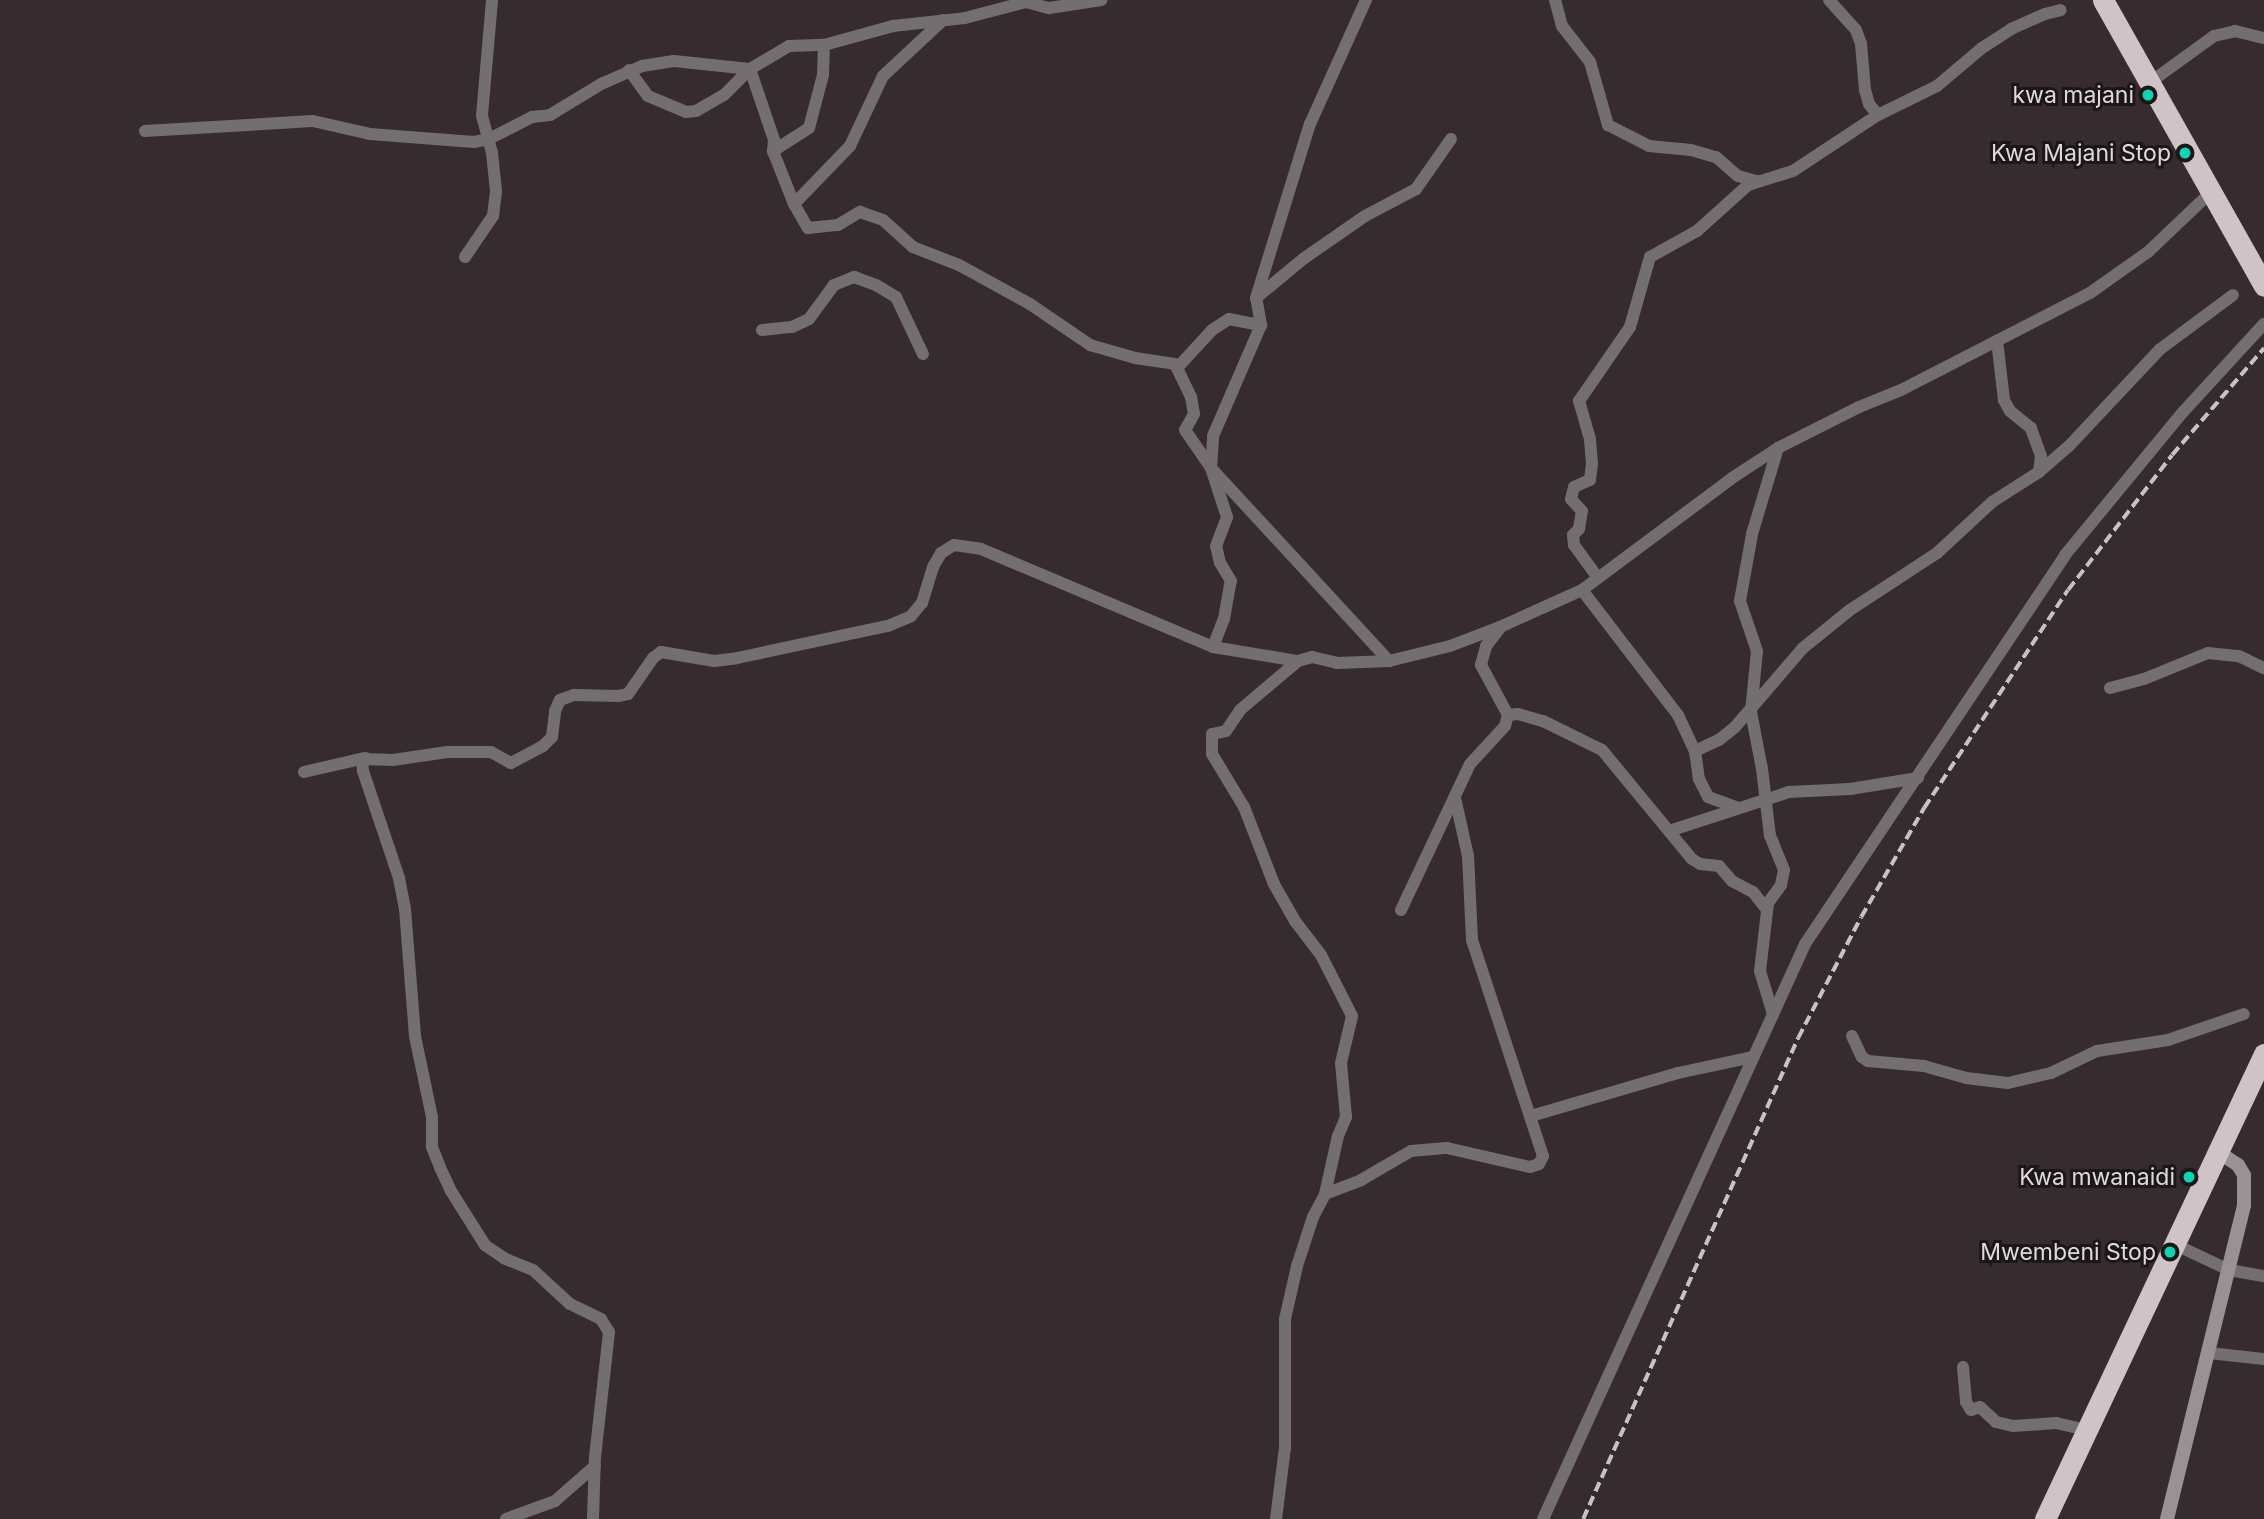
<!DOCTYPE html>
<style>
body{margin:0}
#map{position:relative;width:2264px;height:1519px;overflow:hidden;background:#362c30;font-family:Inter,sans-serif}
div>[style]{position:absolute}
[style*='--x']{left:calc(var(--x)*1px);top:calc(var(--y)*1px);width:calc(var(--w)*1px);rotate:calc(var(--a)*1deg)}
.street>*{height:12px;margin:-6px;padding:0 6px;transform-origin:6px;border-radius:6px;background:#736e6f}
.secondary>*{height:14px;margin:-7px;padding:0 7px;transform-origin:7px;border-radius:7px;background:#999193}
.highway>*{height:21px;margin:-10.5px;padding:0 10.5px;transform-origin:10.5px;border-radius:10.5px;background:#d0c3c8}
.rail>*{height:3.5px;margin-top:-1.75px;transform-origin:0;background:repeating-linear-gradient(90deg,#c9c2c4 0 10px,transparent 0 15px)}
.dots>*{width:19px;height:19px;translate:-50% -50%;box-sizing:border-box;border:4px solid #1b1618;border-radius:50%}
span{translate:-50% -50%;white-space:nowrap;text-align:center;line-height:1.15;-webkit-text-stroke:6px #1b1618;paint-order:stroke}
.poi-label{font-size:23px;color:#e0d9db}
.right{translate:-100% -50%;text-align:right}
</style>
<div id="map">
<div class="street">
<i style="--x:1555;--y:0;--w:27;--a:75"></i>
<i style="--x:1562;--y:26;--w:46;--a:52.1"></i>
<i style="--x:1590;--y:62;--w:66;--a:74.1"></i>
<i style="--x:1608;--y:125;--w:46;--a:27.1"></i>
<i style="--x:1649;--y:146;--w:42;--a:5.4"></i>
<i style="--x:1691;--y:150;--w:26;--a:16"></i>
<i style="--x:1716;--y:157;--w:29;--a:41"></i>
<i style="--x:1738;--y:176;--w:20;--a:15"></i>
<i style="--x:1829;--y:0;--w:40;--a:48"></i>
<i style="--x:1856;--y:30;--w:15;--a:70"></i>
<i style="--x:1861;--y:44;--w:46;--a:85"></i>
<i style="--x:1865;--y:90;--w:15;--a:74"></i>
<i style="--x:1869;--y:104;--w:14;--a:51"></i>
<i style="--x:824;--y:45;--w:30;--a:92"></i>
<i style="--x:823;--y:75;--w:55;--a:104.8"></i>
<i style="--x:809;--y:128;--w:43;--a:147.4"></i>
<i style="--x:773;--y:151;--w:57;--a:68.4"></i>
<i style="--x:794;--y:204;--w:28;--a:60"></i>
<i style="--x:808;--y:228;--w:30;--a:-6"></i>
<i style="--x:838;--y:225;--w:26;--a:-31"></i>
<i style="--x:860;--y:212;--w:24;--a:19"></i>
<i style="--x:883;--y:220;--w:40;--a:42"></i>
<i style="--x:913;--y:247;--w:49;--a:21.4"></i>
<i style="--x:959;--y:265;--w:81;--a:28.8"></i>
<i style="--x:1030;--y:304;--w:73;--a:34.3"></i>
<i style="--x:1090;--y:345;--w:47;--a:16.1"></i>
<i style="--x:1135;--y:358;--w:40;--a:8.5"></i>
<i style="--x:1175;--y:364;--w:37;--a:64"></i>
<i style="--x:1191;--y:397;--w:17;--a:80"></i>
<i style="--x:1194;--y:414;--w:18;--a:119"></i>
<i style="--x:1185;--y:430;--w:46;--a:55.6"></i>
<i style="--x:1211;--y:468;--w:263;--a:47.3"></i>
<i style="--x:750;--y:69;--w:75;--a:71.3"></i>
<i style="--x:774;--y:140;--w:11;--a:95"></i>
<i style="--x:629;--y:70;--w:32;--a:54"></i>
<i style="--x:648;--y:96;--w:41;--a:22.8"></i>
<i style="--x:686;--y:112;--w:10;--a:-6"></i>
<i style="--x:696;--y:111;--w:32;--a:-30"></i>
<i style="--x:724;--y:95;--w:37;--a:-45"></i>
<i style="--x:2149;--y:83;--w:80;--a:-35.9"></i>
<i style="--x:2214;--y:36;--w:22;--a:-13"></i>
<i style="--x:2235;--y:31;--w:30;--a:14"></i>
<i style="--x:145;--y:131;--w:168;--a:-3.4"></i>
<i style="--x:313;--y:121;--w:58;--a:12.8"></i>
<i style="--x:370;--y:134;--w:104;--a:4.4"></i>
<i style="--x:474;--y:142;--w:15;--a:-11"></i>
<i style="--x:489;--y:139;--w:48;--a:-27.1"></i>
<i style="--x:532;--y:117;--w:18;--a:-6"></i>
<i style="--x:550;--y:115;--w:60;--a:-31.3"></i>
<i style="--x:601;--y:84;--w:45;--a:-23.7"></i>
<i style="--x:642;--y:66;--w:32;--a:-9"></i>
<i style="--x:674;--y:61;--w:76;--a:6"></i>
<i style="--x:750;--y:69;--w:45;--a:-30.5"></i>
<i style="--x:789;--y:46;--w:35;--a:-2"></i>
<i style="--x:824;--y:45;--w:72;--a:-15.4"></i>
<i style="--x:893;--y:26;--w:72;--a:-6.3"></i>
<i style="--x:965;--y:18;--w:63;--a:-14.7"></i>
<i style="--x:1026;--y:2;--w:24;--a:15"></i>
<i style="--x:1049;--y:8;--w:53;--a:-8.7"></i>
<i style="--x:794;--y:204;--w:81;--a:-46"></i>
<i style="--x:850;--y:146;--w:77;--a:-64.8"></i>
<i style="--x:883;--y:76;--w:82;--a:-43"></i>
<i style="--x:465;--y:257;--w:50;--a:-55.7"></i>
<i style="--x:493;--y:216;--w:25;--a:-83"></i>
<i style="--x:496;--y:191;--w:38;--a:-96"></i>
<i style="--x:492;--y:153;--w:39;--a:-105"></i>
<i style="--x:482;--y:115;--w:115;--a:-85"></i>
<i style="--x:1256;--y:298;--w:61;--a:-39.7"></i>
<i style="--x:1303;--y:259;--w:75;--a:-34.7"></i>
<i style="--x:1365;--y:216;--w:58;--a:-27.9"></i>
<i style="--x:1416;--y:189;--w:61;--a:-55"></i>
<i style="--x:762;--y:330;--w:30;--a:-6"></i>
<i style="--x:792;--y:327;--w:19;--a:-25"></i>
<i style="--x:809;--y:319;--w:42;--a:-53.7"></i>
<i style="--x:834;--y:285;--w:22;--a:-22"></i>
<i style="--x:854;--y:277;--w:23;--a:20"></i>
<i style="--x:876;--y:285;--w:23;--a:31"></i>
<i style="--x:896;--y:297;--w:63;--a:64.7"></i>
<i style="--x:1178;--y:367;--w:50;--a:-47.4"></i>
<i style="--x:1212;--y:330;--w:20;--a:-33"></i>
<i style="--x:1229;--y:319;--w:33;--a:11"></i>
<i style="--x:2039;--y:472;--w:40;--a:-41"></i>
<i style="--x:2069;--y:446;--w:132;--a:-46.8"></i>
<i style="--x:2159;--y:350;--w:92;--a:-36.6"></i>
<i style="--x:1598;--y:578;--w:41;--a:-126"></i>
<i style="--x:1574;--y:545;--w:10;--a:-96"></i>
<i style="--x:1573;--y:535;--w:8;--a:-45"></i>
<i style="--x:1579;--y:529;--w:18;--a:-81"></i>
<i style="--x:1582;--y:511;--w:16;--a:-133"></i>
<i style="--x:1571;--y:499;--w:12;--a:-76"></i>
<i style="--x:1574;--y:487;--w:17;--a:-24"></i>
<i style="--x:1590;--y:480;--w:17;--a:-83"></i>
<i style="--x:1592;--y:463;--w:24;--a:-95"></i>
<i style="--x:1590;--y:439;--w:40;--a:-106"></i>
<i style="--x:1579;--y:401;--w:90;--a:-55.4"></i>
<i style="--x:1630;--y:327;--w:73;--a:-74.1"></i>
<i style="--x:1650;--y:257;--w:54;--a:-29"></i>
<i style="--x:1697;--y:231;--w:69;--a:-42"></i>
<i style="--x:1748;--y:185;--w:47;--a:-17.3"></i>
<i style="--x:1793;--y:171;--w:102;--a:-33.4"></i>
<i style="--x:1878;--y:115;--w:66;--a:-26.2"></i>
<i style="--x:1937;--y:86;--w:59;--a:-40.2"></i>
<i style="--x:1982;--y:48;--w:35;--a:-33"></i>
<i style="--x:2011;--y:29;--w:37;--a:-24"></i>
<i style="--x:2045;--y:14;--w:16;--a:-14"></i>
<i style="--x:1582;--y:590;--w:158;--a:52.5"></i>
<i style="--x:1678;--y:715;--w:40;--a:65"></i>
<i style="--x:1695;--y:751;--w:28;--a:82"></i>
<i style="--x:1699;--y:779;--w:20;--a:63"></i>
<i style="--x:1708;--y:797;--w:30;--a:20"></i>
<i style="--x:1213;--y:647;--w:30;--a:-69"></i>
<i style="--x:1224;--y:619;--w:39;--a:-80"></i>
<i style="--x:1231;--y:581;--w:21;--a:-121"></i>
<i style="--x:1220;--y:563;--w:17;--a:-103"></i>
<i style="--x:1216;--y:546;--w:31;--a:-69"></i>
<i style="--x:1227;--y:517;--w:52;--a:-108.1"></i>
<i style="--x:1211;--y:468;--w:32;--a:-86"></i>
<i style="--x:1213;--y:436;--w:121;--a:-66.6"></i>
<i style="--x:1261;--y:325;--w:27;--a:-100"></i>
<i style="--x:1256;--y:298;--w:182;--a:-72.8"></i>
<i style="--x:1310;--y:124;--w:136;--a:-65.7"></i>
<i style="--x:2110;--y:688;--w:35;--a:-15"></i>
<i style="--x:2144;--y:679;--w:69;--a:-22.1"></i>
<i style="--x:2208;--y:653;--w:31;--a:6"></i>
<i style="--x:2239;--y:656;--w:28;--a:26"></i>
<i style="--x:1508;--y:715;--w:10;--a:-6"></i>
<i style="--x:1518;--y:714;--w:26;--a:16"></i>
<i style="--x:1543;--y:721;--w:66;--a:26.2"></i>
<i style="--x:1602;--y:750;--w:141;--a:50.5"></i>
<i style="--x:1692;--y:859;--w:9;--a:32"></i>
<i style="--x:1700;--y:864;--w:19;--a:6"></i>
<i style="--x:1719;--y:866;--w:20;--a:49"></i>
<i style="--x:1732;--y:881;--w:24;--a:28"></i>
<i style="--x:1753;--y:892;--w:23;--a:52"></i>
<i style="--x:1695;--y:751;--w:26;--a:-25"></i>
<i style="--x:1719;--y:740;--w:21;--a:-39"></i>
<i style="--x:1735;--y:727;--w:104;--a:-49.3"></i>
<i style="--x:1803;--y:648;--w:60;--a:-39"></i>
<i style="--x:1850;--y:610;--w:104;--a:-33.2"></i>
<i style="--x:1937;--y:553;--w:75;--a:-42.8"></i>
<i style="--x:1992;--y:502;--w:56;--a:-32.6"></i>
<i style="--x:2039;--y:472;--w:16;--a:-83"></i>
<i style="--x:2041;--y:456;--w:30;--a:-110"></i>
<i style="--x:2031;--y:428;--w:27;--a:-141"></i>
<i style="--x:2010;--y:411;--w:13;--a:-119"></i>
<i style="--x:2004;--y:400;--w:60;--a:-96.7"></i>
<i style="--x:304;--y:772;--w:63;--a:-12.9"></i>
<i style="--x:1669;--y:831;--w:126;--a:-18"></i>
<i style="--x:1789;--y:792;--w:61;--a:-2.8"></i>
<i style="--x:1850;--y:789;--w:69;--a:-9.2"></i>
<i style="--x:1401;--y:910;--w:161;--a:-64.7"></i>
<i style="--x:1470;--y:764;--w:52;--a:-47.4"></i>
<i style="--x:1505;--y:726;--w:11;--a:-75"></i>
<i style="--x:1508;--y:715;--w:57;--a:-118.4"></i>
<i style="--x:1481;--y:665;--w:20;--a:-75"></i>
<i style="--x:1486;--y:646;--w:23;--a:-52"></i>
<i style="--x:1773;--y:1014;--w:45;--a:-106.8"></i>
<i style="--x:1760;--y:971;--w:68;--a:-83.3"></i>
<i style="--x:1768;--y:903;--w:22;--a:-54"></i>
<i style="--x:1781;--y:885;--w:15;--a:-79"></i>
<i style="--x:1784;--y:870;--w:37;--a:-112"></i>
<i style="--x:1770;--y:836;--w:67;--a:-96.8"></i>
<i style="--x:1762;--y:769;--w:58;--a:-100.9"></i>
<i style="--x:1751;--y:712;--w:61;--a:-84.4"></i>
<i style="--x:1757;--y:651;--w:53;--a:-108.8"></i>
<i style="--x:1740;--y:601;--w:68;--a:-79.8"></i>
<i style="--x:1752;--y:534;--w:90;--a:-73.2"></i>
<i style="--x:1852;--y:1036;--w:23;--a:65"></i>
<i style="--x:1862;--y:1057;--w:7;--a:34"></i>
<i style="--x:1868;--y:1061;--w:56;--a:5.1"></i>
<i style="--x:1924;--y:1066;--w:44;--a:15.9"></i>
<i style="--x:1966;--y:1078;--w:42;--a:6.8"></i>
<i style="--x:2008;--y:1083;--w:44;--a:-13.1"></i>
<i style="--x:2051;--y:1073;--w:51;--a:-25.6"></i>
<i style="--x:2097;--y:1051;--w:72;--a:-8.8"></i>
<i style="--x:2168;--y:1040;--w:80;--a:-18.9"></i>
<i style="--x:1531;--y:1116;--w:153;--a:-16.3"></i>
<i style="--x:1678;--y:1073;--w:77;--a:-12"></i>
<i style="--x:1325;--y:1194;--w:39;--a:-21"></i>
<i style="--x:1361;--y:1180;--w:58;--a:-30.1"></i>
<i style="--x:1411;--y:1151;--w:36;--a:-5"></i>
<i style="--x:1447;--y:1148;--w:85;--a:12.9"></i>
<i style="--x:1530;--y:1167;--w:9;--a:-18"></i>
<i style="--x:1539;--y:1164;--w:9;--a:-63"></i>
<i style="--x:1543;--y:1156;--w:227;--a:-108.2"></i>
<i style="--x:1472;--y:940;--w:84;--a:-92.7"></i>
<i style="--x:1468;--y:856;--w:59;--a:-102.6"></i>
<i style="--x:2174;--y:1244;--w:61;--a:25.3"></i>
<i style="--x:2229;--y:1270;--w:36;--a:10"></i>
<i style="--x:2209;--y:1353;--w:55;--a:6.2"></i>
<i style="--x:1963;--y:1367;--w:35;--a:85"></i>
<i style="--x:1966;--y:1402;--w:9;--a:58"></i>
<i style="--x:1971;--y:1410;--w:9;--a:-18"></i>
<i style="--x:1980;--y:1407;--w:22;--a:43"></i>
<i style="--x:1996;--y:1422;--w:18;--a:13"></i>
<i style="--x:2014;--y:1426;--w:42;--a:-4.1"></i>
<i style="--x:2056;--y:1423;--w:32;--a:13"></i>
<i style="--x:506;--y:1519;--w:52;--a:-20.2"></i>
<i style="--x:555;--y:1501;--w:53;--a:-41.2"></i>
<i style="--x:593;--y:1519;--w:62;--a:-88.2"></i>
<i style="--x:595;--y:1457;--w:126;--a:-83.6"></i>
<i style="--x:609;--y:1332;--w:15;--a:-122"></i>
<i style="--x:601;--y:1319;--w:34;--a:-154"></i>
<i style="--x:570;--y:1304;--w:50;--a:-137.4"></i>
<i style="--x:533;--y:1270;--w:31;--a:-158"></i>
<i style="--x:504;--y:1258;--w:23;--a:-146"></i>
<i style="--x:485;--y:1245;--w:64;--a:-122.2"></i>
<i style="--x:451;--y:1191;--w:26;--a:-115"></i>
<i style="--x:440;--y:1167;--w:22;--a:-112"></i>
<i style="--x:432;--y:1147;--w:30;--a:-90"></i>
<i style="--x:432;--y:1117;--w:83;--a:-101.9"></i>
<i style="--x:415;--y:1036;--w:127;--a:-94.5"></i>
<i style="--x:405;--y:909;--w:32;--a:-101"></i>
<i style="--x:399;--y:878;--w:113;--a:-108.6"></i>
<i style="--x:363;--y:771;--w:12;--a:-95"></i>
<i style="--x:362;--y:759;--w:31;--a:2"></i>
<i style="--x:393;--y:760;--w:55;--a:-8.4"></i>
<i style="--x:447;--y:752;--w:44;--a:0"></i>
<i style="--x:491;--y:752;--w:23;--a:29"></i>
<i style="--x:511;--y:763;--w:36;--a:-28"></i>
<i style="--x:543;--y:746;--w:13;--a:-45"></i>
<i style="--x:552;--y:737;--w:26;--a:-83"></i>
<i style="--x:555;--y:711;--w:12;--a:-66"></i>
<i style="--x:560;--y:700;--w:15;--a:-20"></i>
<i style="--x:574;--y:695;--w:44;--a:1.3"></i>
<i style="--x:618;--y:696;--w:10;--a:-11"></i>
<i style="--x:628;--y:694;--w:44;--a:-55.2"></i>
<i style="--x:653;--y:658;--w:10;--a:-37"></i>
<i style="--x:661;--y:652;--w:54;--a:9.6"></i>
<i style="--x:714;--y:661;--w:23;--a:-7"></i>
<i style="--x:737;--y:658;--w:154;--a:-12"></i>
<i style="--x:888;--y:626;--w:25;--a:-23"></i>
<i style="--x:911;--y:616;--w:17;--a:-50"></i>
<i style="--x:922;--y:603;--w:38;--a:-73"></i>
<i style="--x:933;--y:567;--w:16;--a:-60"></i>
<i style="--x:941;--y:553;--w:15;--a:-32"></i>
<i style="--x:954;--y:545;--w:27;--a:8"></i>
<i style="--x:981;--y:549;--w:252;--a:22.9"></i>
<i style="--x:1213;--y:647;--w:86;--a:9.4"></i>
<i style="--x:1298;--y:661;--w:15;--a:-16"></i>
<i style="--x:1312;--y:657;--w:26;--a:13"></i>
<i style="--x:1337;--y:663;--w:52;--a:-2.2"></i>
<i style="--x:1389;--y:661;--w:63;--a:-13.8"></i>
<i style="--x:1450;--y:646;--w:53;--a:-20.8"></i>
<i style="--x:1500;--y:627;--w:90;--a:-24.3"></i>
<i style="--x:1582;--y:590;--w:187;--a:-36.7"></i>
<i style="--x:1732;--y:478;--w:55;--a:-33.1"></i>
<i style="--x:1778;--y:448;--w:91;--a:-26.8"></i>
<i style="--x:1859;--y:407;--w:45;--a:-22"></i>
<i style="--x:1901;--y:390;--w:212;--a:-27.2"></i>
<i style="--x:2090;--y:293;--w:71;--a:-35.3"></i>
<i style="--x:2148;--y:252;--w:87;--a:-43.6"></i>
<i style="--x:1276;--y:1519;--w:72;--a:-82.8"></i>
<i style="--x:1285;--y:1448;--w:129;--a:-90"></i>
<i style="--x:1285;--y:1319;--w:54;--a:-77.2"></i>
<i style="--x:1297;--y:1266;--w:52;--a:-71.9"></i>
<i style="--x:1313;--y:1217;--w:26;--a:-62"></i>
<i style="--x:1325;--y:1194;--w:59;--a:-77.4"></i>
<i style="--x:1338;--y:1136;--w:21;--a:-67"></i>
<i style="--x:1346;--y:1117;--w:54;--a:-95.3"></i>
<i style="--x:1341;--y:1063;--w:48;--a:-76.8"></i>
<i style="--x:1352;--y:1016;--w:68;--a:-116.9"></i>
<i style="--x:1321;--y:955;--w:43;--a:-127.4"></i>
<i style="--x:1295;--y:921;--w:43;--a:-119.6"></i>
<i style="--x:1274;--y:884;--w:83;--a:-111.3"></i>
<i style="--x:1244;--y:807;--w:62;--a:-121.1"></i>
<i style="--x:1212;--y:754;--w:20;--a:-90"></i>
<i style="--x:1212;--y:734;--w:14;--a:-12"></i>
<i style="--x:1226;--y:731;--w:25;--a:-56"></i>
<i style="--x:1240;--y:710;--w:76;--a:-40.2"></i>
<i style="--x:1543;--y:1519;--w:632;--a:-65.5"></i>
<i style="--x:1805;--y:944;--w:468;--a:-56.2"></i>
<i style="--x:2065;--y:555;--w:185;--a:-50.5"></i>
<i style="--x:2183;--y:412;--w:120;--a:-47.4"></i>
</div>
<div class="secondary">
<i style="--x:2167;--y:1519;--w:323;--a:-76.2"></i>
<i style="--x:2244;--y:1205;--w:30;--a:-90"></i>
<i style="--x:2244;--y:1175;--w:12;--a:-121"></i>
<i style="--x:2238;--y:1165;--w:24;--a:-147"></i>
</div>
<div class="highway">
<i style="--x:2103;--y:0;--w:328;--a:60.6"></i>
<i style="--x:2045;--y:1519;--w:514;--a:-64.78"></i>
</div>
<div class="rail">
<i style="--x:1583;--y:1519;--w:527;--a:-65.92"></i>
<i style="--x:1798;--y:1038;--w:136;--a:-62.5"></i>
<i style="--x:1861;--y:917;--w:126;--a:-60"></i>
<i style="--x:1924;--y:808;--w:261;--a:-56.6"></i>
<i style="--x:2068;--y:590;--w:170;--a:-52.4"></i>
<i style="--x:2172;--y:455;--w:141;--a:-49.3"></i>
</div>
<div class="dots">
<i style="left:2148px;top:95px;background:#0cd5b5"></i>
<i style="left:2185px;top:153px;background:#0cd5b5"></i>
<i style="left:2189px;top:1177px;background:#0cd5b5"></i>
<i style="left:2170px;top:1252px;background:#0cd5b5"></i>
</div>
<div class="poi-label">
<span class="right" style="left:2134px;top:95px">kwa majani</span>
<span class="right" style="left:2171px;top:153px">Kwa Majani Stop</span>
<span class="right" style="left:2175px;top:1177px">Kwa mwanaidi</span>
<span class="right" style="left:2156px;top:1252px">Mwembeni Stop</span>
</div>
</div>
